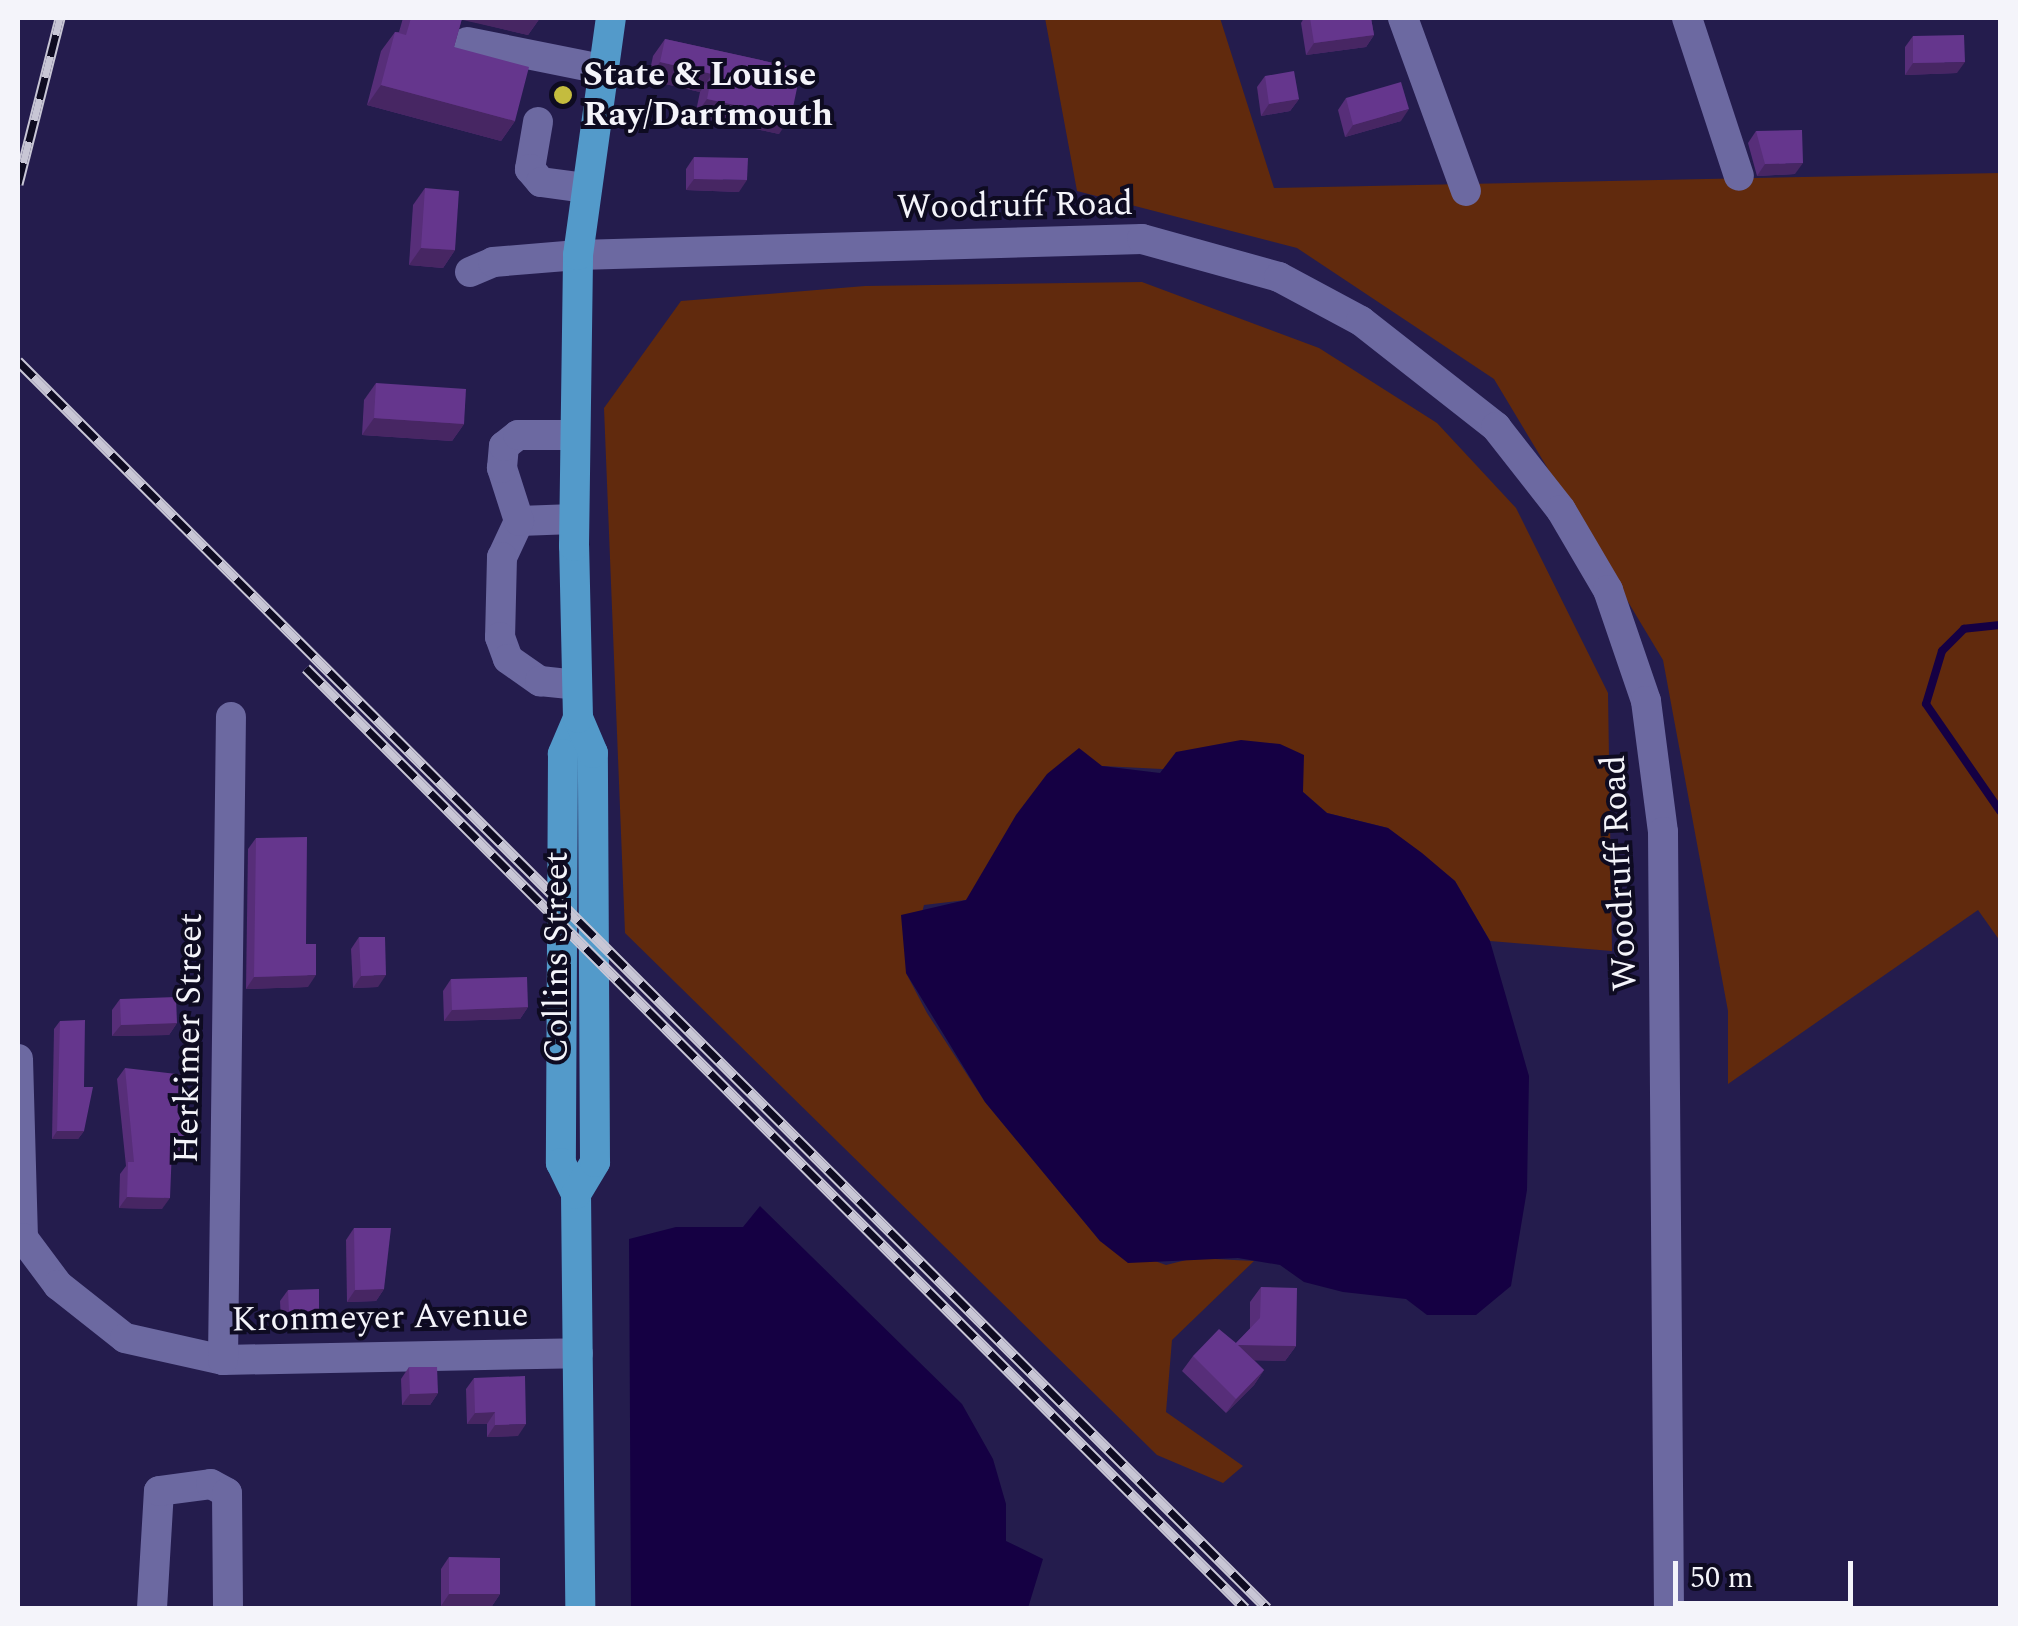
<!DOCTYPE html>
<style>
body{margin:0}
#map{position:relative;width:2018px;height:1626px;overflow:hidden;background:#241c4d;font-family:Spectral,serif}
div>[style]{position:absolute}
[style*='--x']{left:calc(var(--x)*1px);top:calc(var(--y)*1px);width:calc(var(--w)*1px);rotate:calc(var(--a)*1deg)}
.green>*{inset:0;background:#612a0d}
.water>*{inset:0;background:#150043}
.stream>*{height:8px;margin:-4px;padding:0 4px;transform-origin:4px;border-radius:4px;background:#150043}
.minor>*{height:30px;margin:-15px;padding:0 15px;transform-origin:15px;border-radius:15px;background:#6c69a1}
.major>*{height:30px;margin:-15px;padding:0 15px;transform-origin:15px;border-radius:15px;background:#539aca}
.rail>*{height:11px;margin-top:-5.5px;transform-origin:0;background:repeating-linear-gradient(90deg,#0e0b21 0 22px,#c8c6d5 0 44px);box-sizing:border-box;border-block:2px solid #c8c6d5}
.wall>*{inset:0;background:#572e79}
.shaded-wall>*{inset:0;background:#472663}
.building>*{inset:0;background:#65368d}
.dots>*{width:28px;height:28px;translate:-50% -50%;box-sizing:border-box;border:5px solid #0e0b21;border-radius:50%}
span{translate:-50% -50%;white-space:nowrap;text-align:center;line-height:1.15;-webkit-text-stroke:8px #0e0b21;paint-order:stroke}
.poi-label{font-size:35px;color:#f4f4fa;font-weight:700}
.left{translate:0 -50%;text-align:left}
.street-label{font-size:35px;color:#f4f4fa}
.frame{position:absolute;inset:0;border:20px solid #f4f4fa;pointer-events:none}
.scale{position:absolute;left:1673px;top:1561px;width:180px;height:45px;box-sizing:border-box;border:5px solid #f4f4fa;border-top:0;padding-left:12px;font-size:30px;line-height:35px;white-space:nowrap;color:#f4f4fa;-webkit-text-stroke:8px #0e0b21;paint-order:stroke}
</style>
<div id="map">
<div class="green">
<i style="clip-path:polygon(1045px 18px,1220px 18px,1274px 188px,2000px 173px,2000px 941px,1978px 910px,1728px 1084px,1728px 1011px,1663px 660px,1494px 379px,1297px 248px,1077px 191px)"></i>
<i style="clip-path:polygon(1142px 282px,1319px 348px,1437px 423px,1516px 508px,1608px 693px,1612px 951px,1490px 941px,1455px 881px,1388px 828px,1327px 813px,1303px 792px,1301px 776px,1102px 766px,966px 900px,924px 905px,906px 973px,927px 1013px,985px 1102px,1100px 1241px,1166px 1265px,1194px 1258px,1254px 1261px,1172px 1340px,1166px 1412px,1243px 1466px,1223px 1483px,1157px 1455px,625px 933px,604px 408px,681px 301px,865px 286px)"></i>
</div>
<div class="water">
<i style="clip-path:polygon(1241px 740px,1280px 744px,1304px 755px,1303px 792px,1327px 813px,1388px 828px,1422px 853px,1455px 881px,1490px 941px,1529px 1076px,1527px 1190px,1511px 1286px,1476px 1315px,1427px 1315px,1406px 1299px,1343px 1292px,1304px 1282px,1280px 1265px,1238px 1258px,1128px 1263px,1100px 1241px,985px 1102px,906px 973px,901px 915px,966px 900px,1016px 815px,1047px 774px,1079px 748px,1102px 766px,1160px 773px,1176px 752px)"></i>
<i style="clip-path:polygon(760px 1206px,962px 1404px,993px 1459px,1006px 1504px,1006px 1541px,1043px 1559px,1028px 1608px,631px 1608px,629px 1239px,676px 1227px,743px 1227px)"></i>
</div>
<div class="stream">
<i style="--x:2000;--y:625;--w:36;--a:174"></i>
<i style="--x:1964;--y:629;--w:31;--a:135"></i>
<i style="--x:1942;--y:651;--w:55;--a:106.8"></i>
<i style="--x:1926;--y:704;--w:130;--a:55.3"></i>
</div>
<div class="minor">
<i style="--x:1403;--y:18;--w:184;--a:70"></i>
<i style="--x:1687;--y:18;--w:166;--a:71.8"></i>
<i style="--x:467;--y:42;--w:137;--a:11.4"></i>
<i style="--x:538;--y:122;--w:48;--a:99.7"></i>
<i style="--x:530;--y:169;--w:17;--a:50"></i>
<i style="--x:541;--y:182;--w:44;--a:7.8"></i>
<i style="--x:470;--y:272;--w:25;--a:-23"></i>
<i style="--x:493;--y:262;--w:85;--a:-4.7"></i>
<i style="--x:578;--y:255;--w:564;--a:-1.62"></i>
<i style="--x:1142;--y:239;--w:142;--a:15.5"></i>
<i style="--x:1279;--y:277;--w:93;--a:28.2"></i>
<i style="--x:1361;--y:321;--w:172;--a:38.1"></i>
<i style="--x:1496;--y:427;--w:105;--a:51.9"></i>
<i style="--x:1561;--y:510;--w:93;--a:59.6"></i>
<i style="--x:1608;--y:590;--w:117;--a:71.1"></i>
<i style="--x:1646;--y:701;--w:132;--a:82.6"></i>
<i style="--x:1663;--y:832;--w:776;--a:89.56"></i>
<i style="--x:574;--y:519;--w:55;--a:177.9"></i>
<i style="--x:519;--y:521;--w:40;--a:115"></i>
<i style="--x:502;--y:557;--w:80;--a:91.4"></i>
<i style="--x:500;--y:637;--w:23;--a:70"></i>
<i style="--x:508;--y:659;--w:39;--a:35"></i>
<i style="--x:540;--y:681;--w:37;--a:6"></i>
<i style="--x:519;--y:521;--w:56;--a:-107.8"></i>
<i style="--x:502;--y:468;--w:22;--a:-85"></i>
<i style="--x:504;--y:446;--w:18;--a:-38"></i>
<i style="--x:518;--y:435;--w:55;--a:0"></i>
<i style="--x:18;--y:1059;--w:179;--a:88.4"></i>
<i style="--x:23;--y:1238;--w:59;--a:53.3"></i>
<i style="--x:58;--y:1285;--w:85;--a:38.3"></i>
<i style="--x:125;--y:1338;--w:100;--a:12.7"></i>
<i style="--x:223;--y:1360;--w:355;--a:-1.1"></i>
<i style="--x:223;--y:1360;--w:643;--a:-89.29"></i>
<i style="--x:152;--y:1608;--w:117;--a:-86.6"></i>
<i style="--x:159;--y:1491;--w:52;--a:-7.7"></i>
<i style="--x:211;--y:1484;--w:18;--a:29"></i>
<i style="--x:227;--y:1493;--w:115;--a:89.5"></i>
</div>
<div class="major">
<i style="--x:578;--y:718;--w:39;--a:113"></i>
<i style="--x:563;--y:754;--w:409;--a:90.3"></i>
<i style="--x:561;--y:1163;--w:34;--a:64"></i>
<i style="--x:576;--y:1194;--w:414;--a:89.4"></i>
<i style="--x:576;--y:1194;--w:37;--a:-59"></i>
<i style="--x:595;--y:1162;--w:409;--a:-90.3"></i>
<i style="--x:593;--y:753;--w:38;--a:-113"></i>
<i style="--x:578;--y:718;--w:172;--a:-91.3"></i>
<i style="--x:574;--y:546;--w:291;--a:-89.2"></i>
<i style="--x:578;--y:255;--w:239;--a:-82.1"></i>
</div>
<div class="rail">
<i style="--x:18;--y:184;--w:171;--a:-75.8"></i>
<i style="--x:18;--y:361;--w:1765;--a:44.95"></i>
<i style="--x:306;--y:668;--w:1329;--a:45.03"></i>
</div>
<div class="wall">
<i style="clip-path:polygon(403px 18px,540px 18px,528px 35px,462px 19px,454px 47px,515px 121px,501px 141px,367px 105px,381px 51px,395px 32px,399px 32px)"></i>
<i style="clip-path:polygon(1304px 18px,1371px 18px,1374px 35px,1366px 47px,1306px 55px,1301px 23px)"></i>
<i style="clip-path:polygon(1913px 36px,1957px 73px,1905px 75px,1905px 47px)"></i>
<i style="clip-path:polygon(665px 39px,801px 69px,779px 134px,695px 116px,700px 92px,648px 80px,653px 56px)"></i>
<i style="clip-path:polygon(1265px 76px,1299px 99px,1290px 111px,1261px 116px,1257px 87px)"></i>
<i style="clip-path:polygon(1346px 98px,1401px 121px,1345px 137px,1338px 110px)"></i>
<i style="clip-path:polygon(1756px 131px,1795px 174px,1757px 176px,1748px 143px)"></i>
<i style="clip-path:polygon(694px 157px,739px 192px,686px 190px,686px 169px)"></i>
<i style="clip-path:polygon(425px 188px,455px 250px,443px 268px,409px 265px,413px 205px)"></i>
<i style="clip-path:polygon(376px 383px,464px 424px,452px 441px,362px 435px,364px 400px)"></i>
<i style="clip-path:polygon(256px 838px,306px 944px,308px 987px,246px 989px,248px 849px)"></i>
<i style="clip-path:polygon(359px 937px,378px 987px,353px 988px,351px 949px)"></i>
<i style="clip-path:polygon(451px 979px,528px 1007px,520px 1019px,444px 1021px,443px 991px)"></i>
<i style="clip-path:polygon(120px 999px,177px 1023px,169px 1035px,112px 1036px,112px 1010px)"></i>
<i style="clip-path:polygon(60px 1021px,84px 1087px,84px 1131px,78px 1139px,52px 1139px,54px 1029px)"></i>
<i style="clip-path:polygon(125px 1068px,176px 1159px,171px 1159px,162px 1209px,119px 1208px,120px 1174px,126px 1166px,117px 1079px)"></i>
<i style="clip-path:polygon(354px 1228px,384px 1289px,376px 1301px,347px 1302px,346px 1240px)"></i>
<i style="clip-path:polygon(1261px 1287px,1296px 1346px,1285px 1361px,1254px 1360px,1264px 1370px,1254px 1385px,1226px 1413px,1182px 1371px,1193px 1356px,1236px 1343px,1250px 1329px,1250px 1302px)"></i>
<i style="clip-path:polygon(288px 1290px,311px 1322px,281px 1323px,280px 1301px)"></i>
<i style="clip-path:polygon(409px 1367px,438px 1393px,430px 1405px,402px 1405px,401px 1379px)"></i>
<i style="clip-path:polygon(474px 1378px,518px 1436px,487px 1437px,487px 1424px,467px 1424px,466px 1389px)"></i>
<i style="clip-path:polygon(449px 1557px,500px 1594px,492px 1606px,441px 1606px,441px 1569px)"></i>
</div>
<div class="shaded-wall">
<i style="clip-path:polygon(454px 18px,540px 18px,528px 35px)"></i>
<i style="clip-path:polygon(1374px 35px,1366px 47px,1306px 55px,1314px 43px)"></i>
<i style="clip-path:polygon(660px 62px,712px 74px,700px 92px,648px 80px)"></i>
<i style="clip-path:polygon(1965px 62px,1957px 73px,1905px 75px,1913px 63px)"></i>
<i style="clip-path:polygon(381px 85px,515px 121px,501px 141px,367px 105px)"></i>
<i style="clip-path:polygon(707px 99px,791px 117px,779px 134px,695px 116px)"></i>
<i style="clip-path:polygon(1299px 99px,1290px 111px,1261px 116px,1269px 104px)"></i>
<i style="clip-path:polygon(1409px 109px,1401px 121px,1345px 137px,1353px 125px)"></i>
<i style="clip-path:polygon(1803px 163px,1795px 174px,1757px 176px,1765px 164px)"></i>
<i style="clip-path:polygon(694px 179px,747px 180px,739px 192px,686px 190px)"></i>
<i style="clip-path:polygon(421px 248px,455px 250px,443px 268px,409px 265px)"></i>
<i style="clip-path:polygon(374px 418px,464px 424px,452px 441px,362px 435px)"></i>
<i style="clip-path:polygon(316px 975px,308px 987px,246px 989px,254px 977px)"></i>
<i style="clip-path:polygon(386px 975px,378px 987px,353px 988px,361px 976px)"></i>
<i style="clip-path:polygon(528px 1007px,520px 1019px,444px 1021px,452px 1010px)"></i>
<i style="clip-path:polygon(177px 1023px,169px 1035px,112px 1036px,121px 1025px)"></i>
<i style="clip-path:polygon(57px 1131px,84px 1131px,78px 1139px,52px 1139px)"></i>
<i style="clip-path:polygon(185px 1147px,176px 1159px,164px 1159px,172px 1148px)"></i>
<i style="clip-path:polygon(127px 1197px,170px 1198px,162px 1209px,119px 1208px)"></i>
<i style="clip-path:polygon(384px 1289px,376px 1301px,347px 1302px,355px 1290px)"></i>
<i style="clip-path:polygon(319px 1311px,311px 1322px,281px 1323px,289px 1312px)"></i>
<i style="clip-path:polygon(1238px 1345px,1296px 1346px,1285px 1361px,1228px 1360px)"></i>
<i style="clip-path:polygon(1264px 1370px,1254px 1385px,1226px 1413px,1236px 1399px)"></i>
<i style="clip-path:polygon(438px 1393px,430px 1405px,402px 1405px,410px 1394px)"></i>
<i style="clip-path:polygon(495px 1412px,487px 1424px,467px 1424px,475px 1413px)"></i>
<i style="clip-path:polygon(526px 1424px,518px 1436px,487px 1437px,495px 1425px)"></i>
<i style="clip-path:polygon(449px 1594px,500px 1594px,492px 1606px,441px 1606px)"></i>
</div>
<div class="building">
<i style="clip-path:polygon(411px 18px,462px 18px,454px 47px,529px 67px,515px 121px,381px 85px,395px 32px,406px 35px)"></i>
<i style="clip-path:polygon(1310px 18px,1371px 18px,1374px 35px,1314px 43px)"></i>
<i style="clip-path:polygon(1964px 35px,1965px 62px,1913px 63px,1913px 36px)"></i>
<i style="clip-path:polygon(665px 39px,801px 69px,791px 117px,707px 99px,712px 74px,660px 62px)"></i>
<i style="clip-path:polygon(1294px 71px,1299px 99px,1269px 104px,1265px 76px)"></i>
<i style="clip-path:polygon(1401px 82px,1409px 109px,1353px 125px,1346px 98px)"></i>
<i style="clip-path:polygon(1802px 130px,1803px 163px,1765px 164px,1756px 131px)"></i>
<i style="clip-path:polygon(694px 157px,748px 158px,747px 180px,694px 179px)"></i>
<i style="clip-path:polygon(425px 188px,459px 191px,455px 250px,421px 248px)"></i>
<i style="clip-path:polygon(376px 383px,466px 389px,464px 424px,374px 418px)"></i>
<i style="clip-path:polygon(307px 837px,306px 944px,316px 944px,316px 975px,254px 977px,256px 838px)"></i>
<i style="clip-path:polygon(359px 937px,385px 937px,386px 975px,361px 976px)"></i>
<i style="clip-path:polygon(527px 977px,528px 1007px,452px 1010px,451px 979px)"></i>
<i style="clip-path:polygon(176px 997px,177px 1023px,121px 1025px,120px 999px)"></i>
<i style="clip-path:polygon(85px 1020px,84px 1087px,93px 1087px,84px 1131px,57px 1131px,60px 1021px)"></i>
<i style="clip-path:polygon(125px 1068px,185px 1075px,185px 1147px,172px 1148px,170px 1198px,127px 1197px,128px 1162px,134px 1162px)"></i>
<i style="clip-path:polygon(354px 1228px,391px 1228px,384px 1289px,355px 1290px)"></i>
<i style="clip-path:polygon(1261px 1287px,1297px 1288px,1296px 1346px,1238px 1345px,1264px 1370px,1236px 1399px,1193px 1356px,1219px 1329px,1236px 1343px,1260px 1318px)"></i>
<i style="clip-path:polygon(319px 1289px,319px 1311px,289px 1312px,288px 1290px)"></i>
<i style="clip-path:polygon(409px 1367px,437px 1367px,438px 1393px,410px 1394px)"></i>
<i style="clip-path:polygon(525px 1376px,526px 1424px,495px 1425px,495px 1412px,475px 1413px,474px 1378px)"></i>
<i style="clip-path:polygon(449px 1557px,500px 1558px,500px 1594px,449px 1594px)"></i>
</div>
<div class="dots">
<i style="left:563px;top:95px;background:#c4bc3e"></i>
</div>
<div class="poi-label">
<span class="left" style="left:583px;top:95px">State &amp; Louise<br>Ray/Dartmouth</span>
</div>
<div class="street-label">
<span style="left:1015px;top:206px;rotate:-1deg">Woodruff Road</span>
<span style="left:1620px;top:873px;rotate:-93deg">Woodruff Road</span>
<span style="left:557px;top:957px;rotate:-90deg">Collins Street</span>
<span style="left:189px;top:1038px;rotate:-89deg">Herkimer Street</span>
<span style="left:380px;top:1318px;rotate:-1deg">Kronmeyer Avenue</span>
</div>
<div class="frame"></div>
<div class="scale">50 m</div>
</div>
